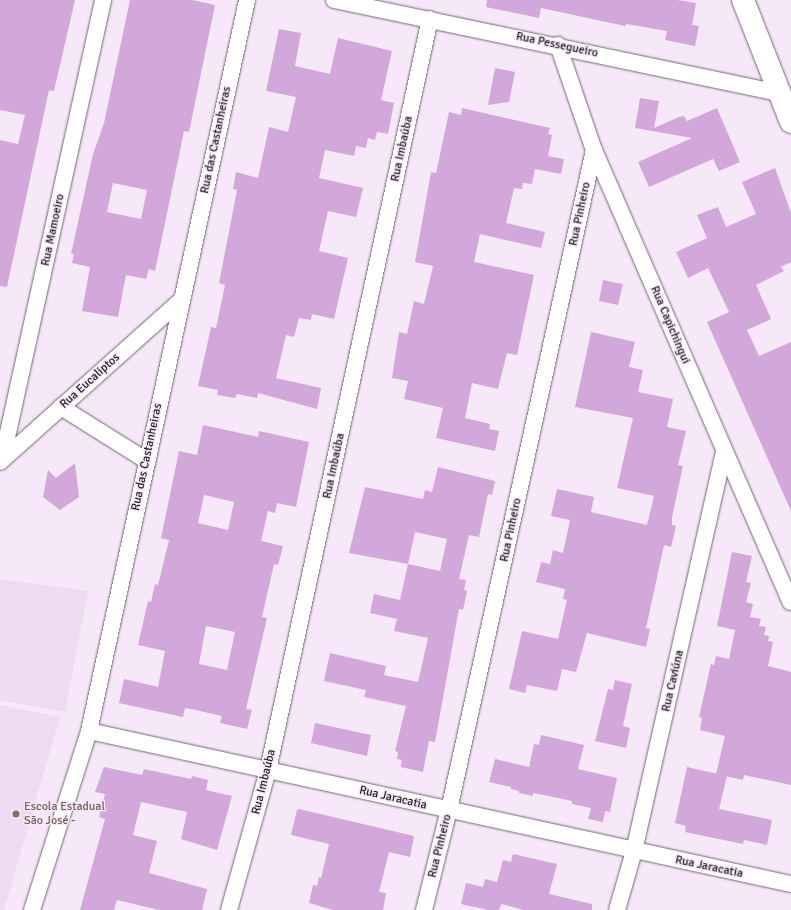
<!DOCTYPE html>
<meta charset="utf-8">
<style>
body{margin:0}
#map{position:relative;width:791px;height:910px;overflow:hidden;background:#f6e8f8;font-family:Signika,sans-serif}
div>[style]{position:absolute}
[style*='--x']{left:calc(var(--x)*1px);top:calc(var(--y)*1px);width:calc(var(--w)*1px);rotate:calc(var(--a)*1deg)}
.built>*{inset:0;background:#eedbf1}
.building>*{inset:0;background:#d2a7da}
.roads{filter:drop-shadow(0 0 1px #716573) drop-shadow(0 0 1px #716573)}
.street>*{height:16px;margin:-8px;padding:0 8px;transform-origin:8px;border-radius:8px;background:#fff}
.secondary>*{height:22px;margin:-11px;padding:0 11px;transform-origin:11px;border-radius:11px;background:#fff}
.dots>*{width:11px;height:11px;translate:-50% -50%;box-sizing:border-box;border:2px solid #f6e8f8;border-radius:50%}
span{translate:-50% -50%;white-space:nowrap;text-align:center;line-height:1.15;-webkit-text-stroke:3px #f6e8f8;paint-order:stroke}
.street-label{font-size:12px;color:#211d22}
.education-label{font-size:12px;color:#785e54}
.left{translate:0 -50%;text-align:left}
</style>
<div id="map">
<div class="built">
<i style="clip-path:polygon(0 579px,88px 591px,65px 712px,0 700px)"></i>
<i style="clip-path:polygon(0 705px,60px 717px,4px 910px,0 910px)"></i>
</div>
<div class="building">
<i style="clip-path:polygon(0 0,75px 0,54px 91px,49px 90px,7px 287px,0 286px,0 140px,18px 144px,25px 115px,0 110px)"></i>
<i style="clip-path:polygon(evenodd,130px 0,192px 0,215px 5px,189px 132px,184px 131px,176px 170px,155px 271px,149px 269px,146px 279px,126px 275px,118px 317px,82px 311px,90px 267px,72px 263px,74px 254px,71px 254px,93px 154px,104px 123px,130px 0,113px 183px,147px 190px,141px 219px,107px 212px,113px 183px)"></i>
<i style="clip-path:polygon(487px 0,677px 0,696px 3px,692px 25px,699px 26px,695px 46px,665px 40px,667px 31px,626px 24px,625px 26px,541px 8px,539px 18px,486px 7px)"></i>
<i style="clip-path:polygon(279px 29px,301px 33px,295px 66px,330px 74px,338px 38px,392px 51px,381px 100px,394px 103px,388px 134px,377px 132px,375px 140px,368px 138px,366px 148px,356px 146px,354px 156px,325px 150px,319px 178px,363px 188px,356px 217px,328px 211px,319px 251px,348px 258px,334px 319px,312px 314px,311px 320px,299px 318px,294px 337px,286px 335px,276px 378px,321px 388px,317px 409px,258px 393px,257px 398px,237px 394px,235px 398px,217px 395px,218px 390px,198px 386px,211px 327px,216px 328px,225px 285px,219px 283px,237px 190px,233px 189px,236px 172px,258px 178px,269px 127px,288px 132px,296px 97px,266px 91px)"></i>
<i style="clip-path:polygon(495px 68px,515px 72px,509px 102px,488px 105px)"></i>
<i style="clip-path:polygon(640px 98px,659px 101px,654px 128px,679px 117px,684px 116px,687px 121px,717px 108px,740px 162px,719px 171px,713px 159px,649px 187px,638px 162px,692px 138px,635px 128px)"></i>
<i style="clip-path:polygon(462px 108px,550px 128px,548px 134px,552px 135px,548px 156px,564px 159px,561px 174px,535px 169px,532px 184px,523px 183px,522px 189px,514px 188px,506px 223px,545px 232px,541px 248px,480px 234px,474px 262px,534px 275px,517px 355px,507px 353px,498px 389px,472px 383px,465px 418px,490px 424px,489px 429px,499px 431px,495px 451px,436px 438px,443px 408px,404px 399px,408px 381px,392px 378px,399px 332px,407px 334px,414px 301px,424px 304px,433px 266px,415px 262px,431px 172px,436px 173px,449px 112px,461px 115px)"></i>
<i style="clip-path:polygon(775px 168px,791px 213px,791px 262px,781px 267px,784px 271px,756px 285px,771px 319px,747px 330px,759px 356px,791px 342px,791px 511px,707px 322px,729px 312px,708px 268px,688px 278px,676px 252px,707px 238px,697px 215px,718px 207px,726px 227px,756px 214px,742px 182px)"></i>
<i style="clip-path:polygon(603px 280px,623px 284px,618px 305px,599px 301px)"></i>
<i style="clip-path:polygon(591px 332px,635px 342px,629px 367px,643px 370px,638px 392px,673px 399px,667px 427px,686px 431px,678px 465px,683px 466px,672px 517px,672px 525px,676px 526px,671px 547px,664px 545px,646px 628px,650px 629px,646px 647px,587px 633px,576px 672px,562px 669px,557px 691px,527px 685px,525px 693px,509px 689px,522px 631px,558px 639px,567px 600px,563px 599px,565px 589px,536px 582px,541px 562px,550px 564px,553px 550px,563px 553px,570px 520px,551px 516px,557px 489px,594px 497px,591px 512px,647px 525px,654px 496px,617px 488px,633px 418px,575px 407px)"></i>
<i style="clip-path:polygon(evenodd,203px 425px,258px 437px,259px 431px,309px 442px,296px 507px,277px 503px,275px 513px,268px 511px,261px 541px,283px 546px,278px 565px,274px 564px,262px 617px,267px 618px,246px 709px,252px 710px,247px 729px,220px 723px,222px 716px,200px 711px,185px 708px,183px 717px,119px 703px,124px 679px,158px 687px,165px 651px,138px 645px,148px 601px,151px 602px,155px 584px,158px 585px,169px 540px,161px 538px,179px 451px,197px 455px,203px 425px,204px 495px,234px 502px,228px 530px,198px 523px,204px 495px,203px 425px,206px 626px,235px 632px,227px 670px,199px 664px,206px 626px)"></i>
<i style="clip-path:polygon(75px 463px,79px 497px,60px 510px,43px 497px,48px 470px,56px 478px)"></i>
<i style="clip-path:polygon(438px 467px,495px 481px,492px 495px,488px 494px,479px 537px,469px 535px,459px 579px,466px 580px,464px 590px,467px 591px,463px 610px,459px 609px,435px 742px,429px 741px,423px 772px,401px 767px,402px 760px,397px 759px,398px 752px,395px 751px,406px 706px,364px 697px,366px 690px,324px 681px,330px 653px,386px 666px,384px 675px,418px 682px,428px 638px,394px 631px,397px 619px,370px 613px,374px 594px,400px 600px,408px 564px,440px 571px,447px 539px,415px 532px,408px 564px,349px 553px,365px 487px,423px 499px,425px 490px,432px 492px)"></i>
<i style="clip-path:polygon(732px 552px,752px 556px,746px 582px,751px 583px,746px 602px,753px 604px,750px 617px,761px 619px,759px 626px,766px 627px,764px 635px,769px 636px,768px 641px,773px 642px,768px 666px,791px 672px,791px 785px,744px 775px,743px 780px,716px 774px,725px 736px,700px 730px,702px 718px,699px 717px,711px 664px,714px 665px,716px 656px,729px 659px,735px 630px,717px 626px)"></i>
<i style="clip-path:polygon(615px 680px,632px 684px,623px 726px,630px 728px,626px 748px,595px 741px,608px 689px,613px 690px)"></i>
<i style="clip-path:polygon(315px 723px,371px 735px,367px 756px,311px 743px)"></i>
<i style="clip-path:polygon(541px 735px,584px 745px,578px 769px,617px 778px,610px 812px,605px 811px,603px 822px,588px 819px,591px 808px,572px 804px,572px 801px,544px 795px,533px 793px,533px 796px,519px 793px,519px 791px,511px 789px,511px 787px,489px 782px,495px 759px,529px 767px,534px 744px,539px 745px)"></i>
<i style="clip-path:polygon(104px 767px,142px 775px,144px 769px,191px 779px,192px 776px,208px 780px,206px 790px,232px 796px,217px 850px,181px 839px,187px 812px,141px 802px,133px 835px,157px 841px,149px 873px,207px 889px,202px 910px,159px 910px,117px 900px,114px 910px,80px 910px,105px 819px,99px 817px,105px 794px,95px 792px)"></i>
<i style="clip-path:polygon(687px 767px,727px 776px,719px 809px,772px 820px,767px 845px,744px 840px,743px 844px,685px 832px,686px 826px,675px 823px)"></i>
<i style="clip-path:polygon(299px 809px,414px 836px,410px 857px,389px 852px,379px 892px,386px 893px,383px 910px,333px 910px,309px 903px,313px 885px,317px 886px,319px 877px,321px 878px,329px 844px,291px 835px,297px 810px)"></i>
<i style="clip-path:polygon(513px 854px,557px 864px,549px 894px,592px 904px,592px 910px,524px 910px,501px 904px,499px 910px,488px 910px,461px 904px,466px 883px,483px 887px,485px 879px,497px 882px,503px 860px,511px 862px)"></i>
</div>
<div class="roads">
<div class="street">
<i style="--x:334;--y:0;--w:455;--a:11.8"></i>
<i style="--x:558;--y:45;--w:111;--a:71.1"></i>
<i style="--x:594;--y:150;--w:493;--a:66.5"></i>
<i style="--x:61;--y:407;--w:102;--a:32.1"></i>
<i style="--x:2;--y:460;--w:471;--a:-77.6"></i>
<i style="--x:0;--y:462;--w:241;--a:-41.8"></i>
<i style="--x:89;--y:731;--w:718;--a:12.3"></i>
<i style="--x:32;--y:910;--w:188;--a:-72.3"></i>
<i style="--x:89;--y:731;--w:748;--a:-77.8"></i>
<i style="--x:229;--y:910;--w:145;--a:-74.4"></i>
<i style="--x:268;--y:770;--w:768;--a:-77.83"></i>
<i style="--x:424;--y:910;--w:103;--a:-76"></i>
<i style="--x:449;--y:810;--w:676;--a:-77.61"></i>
<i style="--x:617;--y:910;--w:61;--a:-73.9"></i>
<i style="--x:634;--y:851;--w:409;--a:-77.3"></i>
</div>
<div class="secondary">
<i style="--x:743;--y:0;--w:131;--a:68.5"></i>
</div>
</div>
<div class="dots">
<i style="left:16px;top:814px;background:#8d6e63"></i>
</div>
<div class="street-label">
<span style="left:557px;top:45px;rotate:12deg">Rua Pessegueiro</span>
<span style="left:216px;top:140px;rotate:-78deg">Rua das Castanheiras</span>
<span style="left:402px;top:149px;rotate:-78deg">Rua Imbaúba</span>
<span style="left:580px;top:214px;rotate:-78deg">Rua Pinheiro</span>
<span style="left:53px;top:230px;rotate:-78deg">Rua Mamoeiro</span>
<span style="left:670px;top:325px;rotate:67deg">Rua Capichingui</span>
<span style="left:90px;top:381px;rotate:-42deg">Rua Eucaliptos</span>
<span style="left:147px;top:457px;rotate:-78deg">Rua das Castanheiras</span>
<span style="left:334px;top:466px;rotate:-78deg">Rua Imbaúba</span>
<span style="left:511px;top:530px;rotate:-78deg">Rua Pinheiro</span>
<span style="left:673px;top:681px;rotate:-77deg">Rua Caviúna</span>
<span style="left:264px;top:782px;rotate:-76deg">Rua Imbaúba</span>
<span style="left:393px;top:798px;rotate:13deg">Rua Jaracatia</span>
<span style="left:440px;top:846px;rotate:-76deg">Rua Pinheiro</span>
<span style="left:709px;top:867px;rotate:12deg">Rua Jaracatia</span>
</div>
<div class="education-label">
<span class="left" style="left:24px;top:814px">Escola Estadual<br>São José -</span>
</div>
</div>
